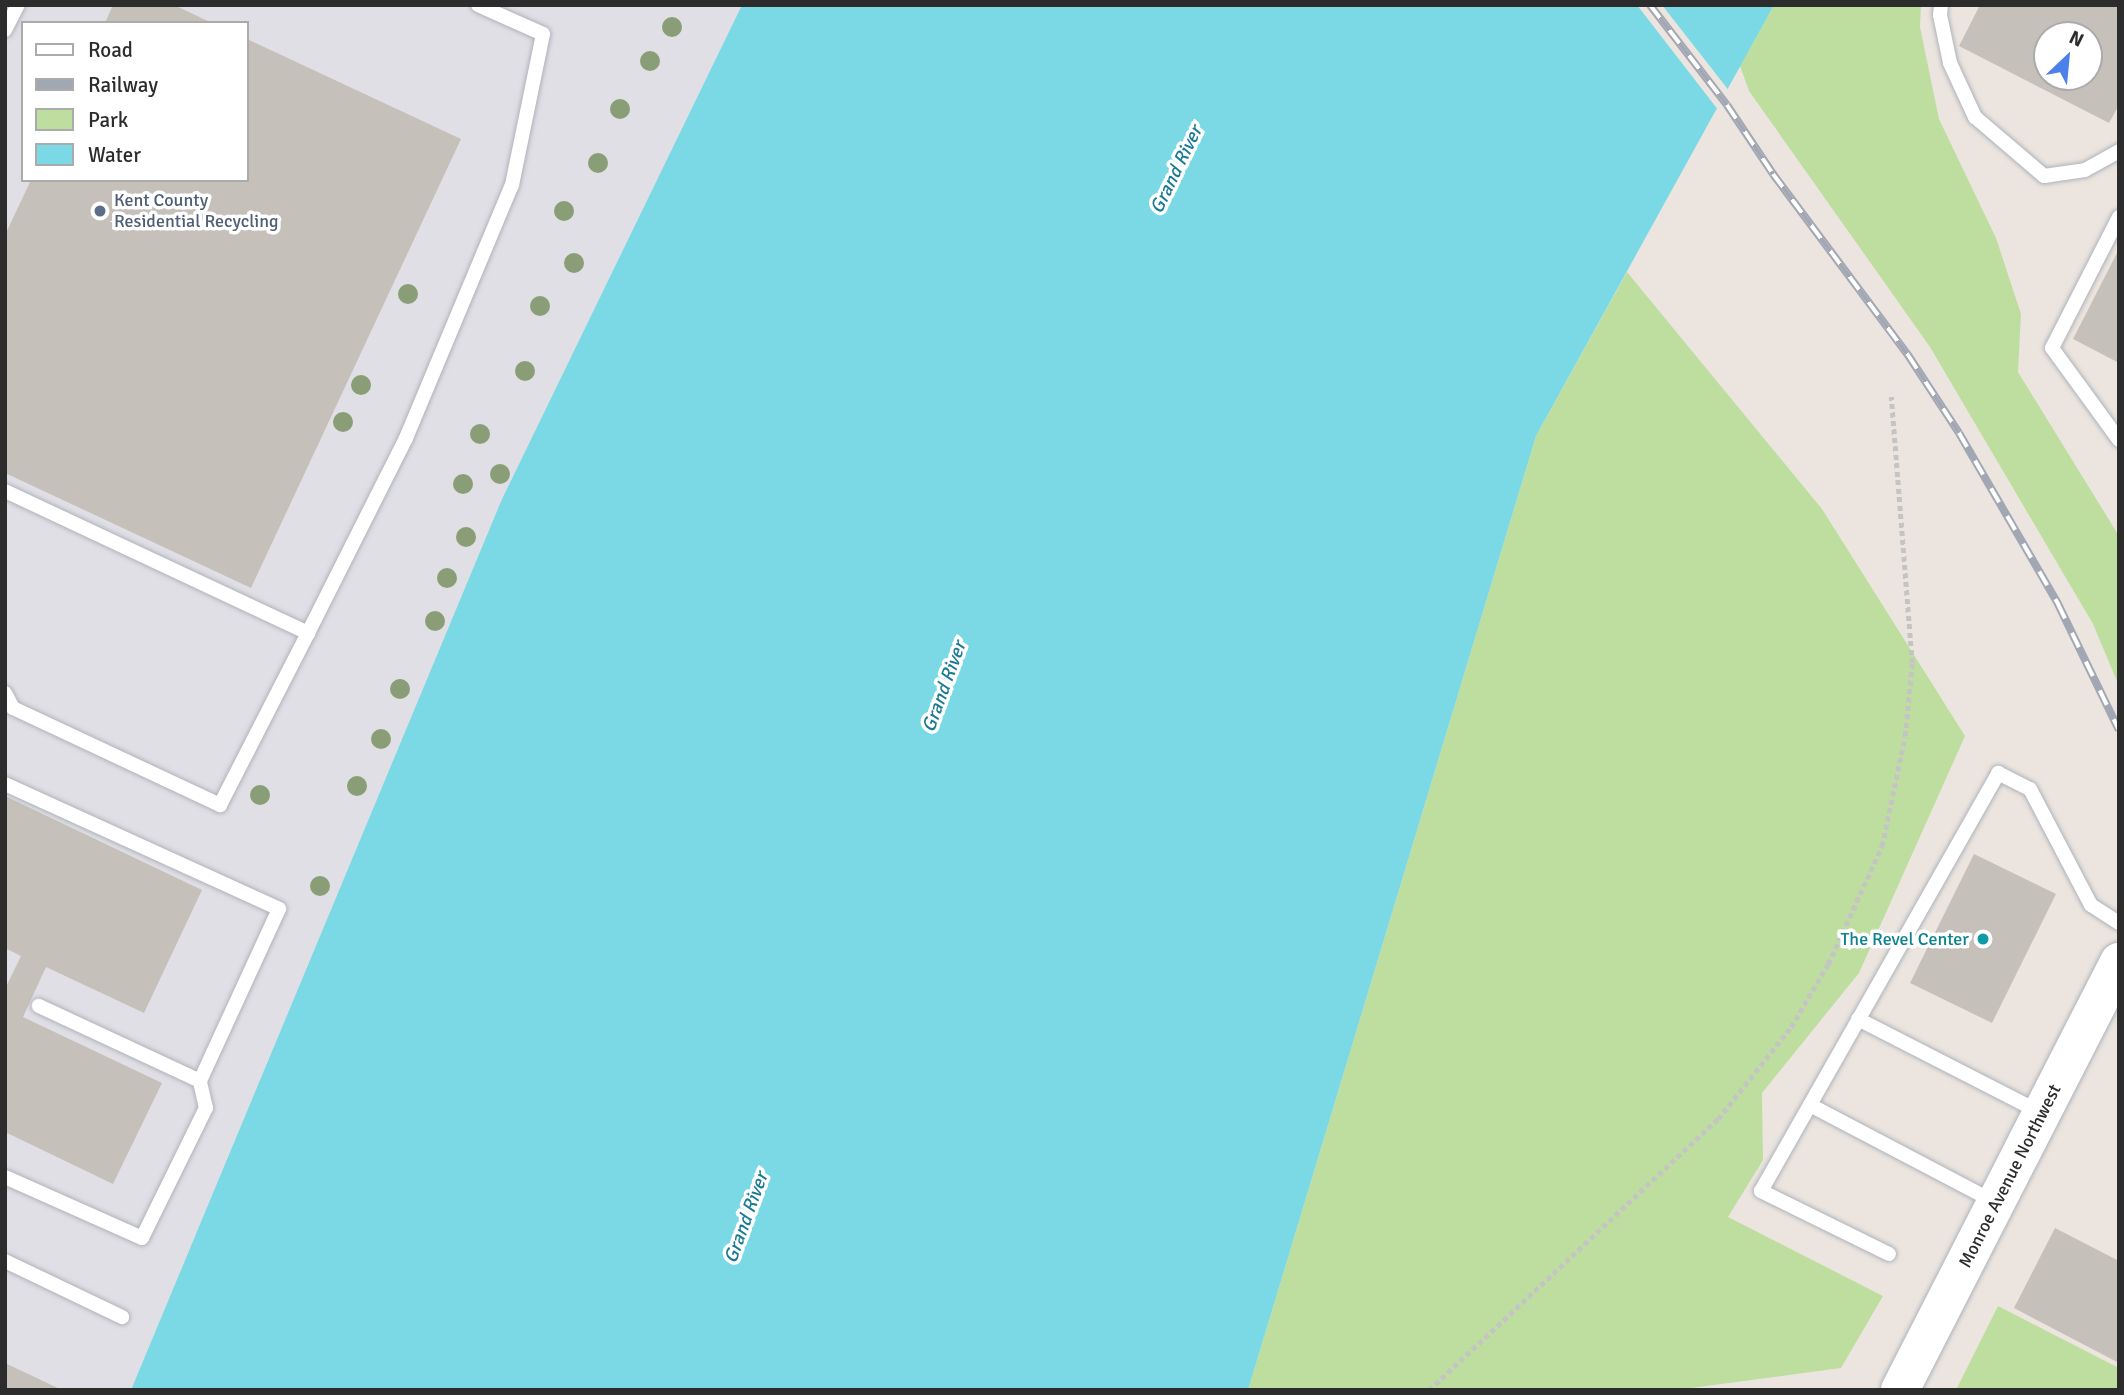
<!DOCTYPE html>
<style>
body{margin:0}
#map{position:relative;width:2124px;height:1395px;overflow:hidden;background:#ece5df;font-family:Signika,sans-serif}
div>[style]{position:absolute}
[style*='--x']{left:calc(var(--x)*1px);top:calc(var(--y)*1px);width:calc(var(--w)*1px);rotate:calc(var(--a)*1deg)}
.industrial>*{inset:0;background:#e0dfe5}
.green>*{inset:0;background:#bedea0}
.water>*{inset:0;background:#7bd9e6}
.pier>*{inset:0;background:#ece5df}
.building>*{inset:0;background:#c5c0ba}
.path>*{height:4.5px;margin-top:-2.25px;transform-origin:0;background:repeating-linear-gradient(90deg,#c4c4c4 0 5px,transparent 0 8.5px)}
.roads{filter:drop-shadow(0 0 2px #afb3bb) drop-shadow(0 0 2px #afb3bb)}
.service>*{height:14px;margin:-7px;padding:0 7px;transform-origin:7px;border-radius:7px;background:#fff}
.secondary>*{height:38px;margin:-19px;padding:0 19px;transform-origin:19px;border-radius:19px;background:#fff}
.rail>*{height:8px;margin-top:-4px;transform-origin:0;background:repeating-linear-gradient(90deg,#fff 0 16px,#a2a7b4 0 32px);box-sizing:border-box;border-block:2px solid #a2a7b4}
.trees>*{width:20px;height:20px;margin:-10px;border-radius:50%;background:#899e76}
.dots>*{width:19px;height:19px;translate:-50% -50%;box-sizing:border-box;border:4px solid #fff;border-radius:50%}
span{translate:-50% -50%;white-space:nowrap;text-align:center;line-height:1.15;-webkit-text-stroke:7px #fff;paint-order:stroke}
.service-label{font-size:18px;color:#4e5e75}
.left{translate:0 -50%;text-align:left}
.culture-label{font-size:18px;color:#0d838f}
.right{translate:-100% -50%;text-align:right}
.street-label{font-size:18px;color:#2c2c2c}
.water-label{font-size:19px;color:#187b93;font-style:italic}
.frame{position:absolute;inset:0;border:7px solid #2c2c2c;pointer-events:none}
.legend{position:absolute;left:21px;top:21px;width:228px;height:161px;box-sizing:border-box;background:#fff;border:2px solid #ababab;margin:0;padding:9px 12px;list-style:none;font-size:21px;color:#2c2c2c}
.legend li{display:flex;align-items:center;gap:14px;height:35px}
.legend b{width:35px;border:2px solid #ababab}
.north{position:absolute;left:2033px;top:21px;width:70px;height:70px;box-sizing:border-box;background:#fff;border:2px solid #ababab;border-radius:50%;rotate:26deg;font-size:19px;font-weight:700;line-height:28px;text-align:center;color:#2c2c2c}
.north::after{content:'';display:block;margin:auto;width:24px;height:32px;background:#4c81ec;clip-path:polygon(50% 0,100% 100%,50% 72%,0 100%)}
</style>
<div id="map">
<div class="industrial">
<i style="clip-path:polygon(evenodd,5px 5px,742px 5px,502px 499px,131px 1390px,5px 1390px,5px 5px,23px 23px,247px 23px,247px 180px,23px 180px,23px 23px)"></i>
</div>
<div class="green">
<i style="clip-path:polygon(1774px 5px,1921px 5px,1920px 27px,1939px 119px,1996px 238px,2021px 314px,2018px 372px,2119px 536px,2119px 686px,2093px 624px,1930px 347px,1749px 91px,1740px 66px)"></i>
<i style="clip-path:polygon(1627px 272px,1822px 509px,1965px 736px,1859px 973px,1762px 1093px,1763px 1160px,1728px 1217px,1883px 1296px,1841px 1368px,1676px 1390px,1248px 1390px,1536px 436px)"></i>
<i style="clip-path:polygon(1998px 1306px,2119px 1368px,2119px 1390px,1956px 1390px)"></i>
</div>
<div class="water">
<i style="clip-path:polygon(742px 5px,1774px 5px,1536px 436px,1248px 1390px,131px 1390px,502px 499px)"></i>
</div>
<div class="pier">
<i style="clip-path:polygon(1637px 5px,1662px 5px,1730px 92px,1719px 111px)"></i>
</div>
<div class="building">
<i style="clip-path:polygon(113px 5px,174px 5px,212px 23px,105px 23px)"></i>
<i style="clip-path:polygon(evenodd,1980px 5px,2119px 5px,2119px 105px,2109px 123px,1959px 46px,1980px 5px,2047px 35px,2089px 35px,2089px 77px,2047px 77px,2047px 35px)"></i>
<i style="clip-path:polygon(247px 39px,461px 139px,251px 588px,5px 473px,5px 235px,31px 180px,247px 180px)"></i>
<i style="clip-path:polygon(2119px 249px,2119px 363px,2073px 339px)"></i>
<i style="clip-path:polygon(5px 796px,202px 890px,144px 1013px,46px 967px,23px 1017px,162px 1083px,113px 1184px,5px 1132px,5px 989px,21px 956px,5px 948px)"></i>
<i style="clip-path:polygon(1974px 854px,2056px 894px,1992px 1023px,1910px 983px)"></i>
<i style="clip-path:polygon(2055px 1228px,2119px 1261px,2119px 1363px,2014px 1308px)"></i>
<i style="clip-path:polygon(5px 1363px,62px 1390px,5px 1390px)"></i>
</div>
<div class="path">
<i style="--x:1429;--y:1390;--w:396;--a:-43.2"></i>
<i style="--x:1718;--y:1119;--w:117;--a:-51.6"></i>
<i style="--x:1791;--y:1027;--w:73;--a:-59.6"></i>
<i style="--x:1828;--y:964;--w:130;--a:-65.4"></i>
<i style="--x:1882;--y:846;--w:112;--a:-78.2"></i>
<i style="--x:1905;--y:736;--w:73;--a:-84.5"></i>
<i style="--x:1912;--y:663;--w:267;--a:-94.5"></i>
</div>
<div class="roads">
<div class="service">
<i style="--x:1941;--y:5;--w:10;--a:96"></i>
<i style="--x:1940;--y:15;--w:49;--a:78.2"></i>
<i style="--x:1950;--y:63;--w:60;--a:65.2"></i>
<i style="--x:1975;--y:117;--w:91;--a:40.5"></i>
<i style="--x:2044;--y:176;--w:41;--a:-8.3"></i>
<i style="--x:2085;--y:170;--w:39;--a:-29"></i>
<i style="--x:5;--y:30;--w:28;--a:-63"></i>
<i style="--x:2119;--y:217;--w:147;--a:117.1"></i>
<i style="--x:2052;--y:348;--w:114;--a:53.9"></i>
<i style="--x:5;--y:491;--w:335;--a:25.1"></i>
<i style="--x:308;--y:633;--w:218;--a:-63.3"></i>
<i style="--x:406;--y:438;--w:274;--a:-67.3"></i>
<i style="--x:512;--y:185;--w:154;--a:-78.4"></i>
<i style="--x:543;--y:34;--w:71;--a:-156"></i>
<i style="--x:5;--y:693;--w:17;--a:62"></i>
<i style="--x:13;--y:708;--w:229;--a:25.1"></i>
<i style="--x:220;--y:805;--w:193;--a:-62.9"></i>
<i style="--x:5;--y:784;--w:301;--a:24.5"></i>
<i style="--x:279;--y:909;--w:189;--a:114.7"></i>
<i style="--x:200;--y:1081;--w:178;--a:-155"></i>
<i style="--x:1858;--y:1019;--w:204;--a:27.1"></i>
<i style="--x:1810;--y:1105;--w:209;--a:27.7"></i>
<i style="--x:5;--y:1177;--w:150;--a:24"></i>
<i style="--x:142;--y:1238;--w:145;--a:-63.8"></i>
<i style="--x:206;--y:1108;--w:28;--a:-103"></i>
<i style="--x:1889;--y:1254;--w:143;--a:-153.8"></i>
<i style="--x:1761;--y:1191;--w:481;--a:-60.4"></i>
<i style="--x:1998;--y:773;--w:36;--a:27"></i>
<i style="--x:2030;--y:789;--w:131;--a:62.3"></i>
<i style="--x:2091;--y:905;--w:33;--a:33"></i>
<i style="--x:5;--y:1261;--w:130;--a:25.6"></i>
</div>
<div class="secondary">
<i style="--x:1900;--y:1390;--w:481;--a:-62.9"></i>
</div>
</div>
<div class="rail">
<i style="--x:1650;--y:5;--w:126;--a:52.4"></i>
<i style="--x:1727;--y:105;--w:83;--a:56.3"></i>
<i style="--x:1773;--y:174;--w:226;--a:53.3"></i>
<i style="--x:1908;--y:355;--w:93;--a:56.8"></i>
<i style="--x:1959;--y:433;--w:198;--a:59.9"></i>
<i style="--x:2058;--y:604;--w:140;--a:64.2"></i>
</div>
<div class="trees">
<i style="left:672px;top:27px"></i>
<i style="left:650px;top:61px"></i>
<i style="left:620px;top:109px"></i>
<i style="left:598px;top:163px"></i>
<i style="left:564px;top:211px"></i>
<i style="left:574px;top:263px"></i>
<i style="left:408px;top:294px"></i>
<i style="left:540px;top:306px"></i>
<i style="left:525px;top:371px"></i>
<i style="left:361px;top:385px"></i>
<i style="left:343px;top:422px"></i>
<i style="left:480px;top:434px"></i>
<i style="left:500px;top:474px"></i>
<i style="left:463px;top:484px"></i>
<i style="left:466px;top:537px"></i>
<i style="left:447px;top:578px"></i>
<i style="left:435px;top:621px"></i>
<i style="left:400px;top:689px"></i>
<i style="left:381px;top:739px"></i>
<i style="left:357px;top:786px"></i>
<i style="left:260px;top:795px"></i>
<i style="left:320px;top:886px"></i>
</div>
<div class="dots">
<i style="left:100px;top:211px;background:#5c6f8a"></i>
<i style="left:1983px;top:939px;background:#0f9aa8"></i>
</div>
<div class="service-label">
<span class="left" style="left:114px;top:211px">Kent County<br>Residential Recycling</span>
</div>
<div class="culture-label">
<span class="right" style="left:1969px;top:939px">The Revel Center</span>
</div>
<div class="street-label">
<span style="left:2010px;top:1176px;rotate:-63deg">Monroe Avenue Northwest</span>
</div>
<div class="water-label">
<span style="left:1177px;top:170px;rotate:-64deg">Grand River</span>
<span style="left:945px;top:687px;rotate:-70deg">Grand River</span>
<span style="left:747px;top:1218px;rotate:-70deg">Grand River</span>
</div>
<div class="frame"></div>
<ul class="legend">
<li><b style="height:9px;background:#fff"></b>Road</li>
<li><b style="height:9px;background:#a2a7b4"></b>Railway</li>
<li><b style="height:19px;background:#bedea0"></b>Park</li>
<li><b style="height:19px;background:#7bd9e6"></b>Water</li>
</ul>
<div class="north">N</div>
</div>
